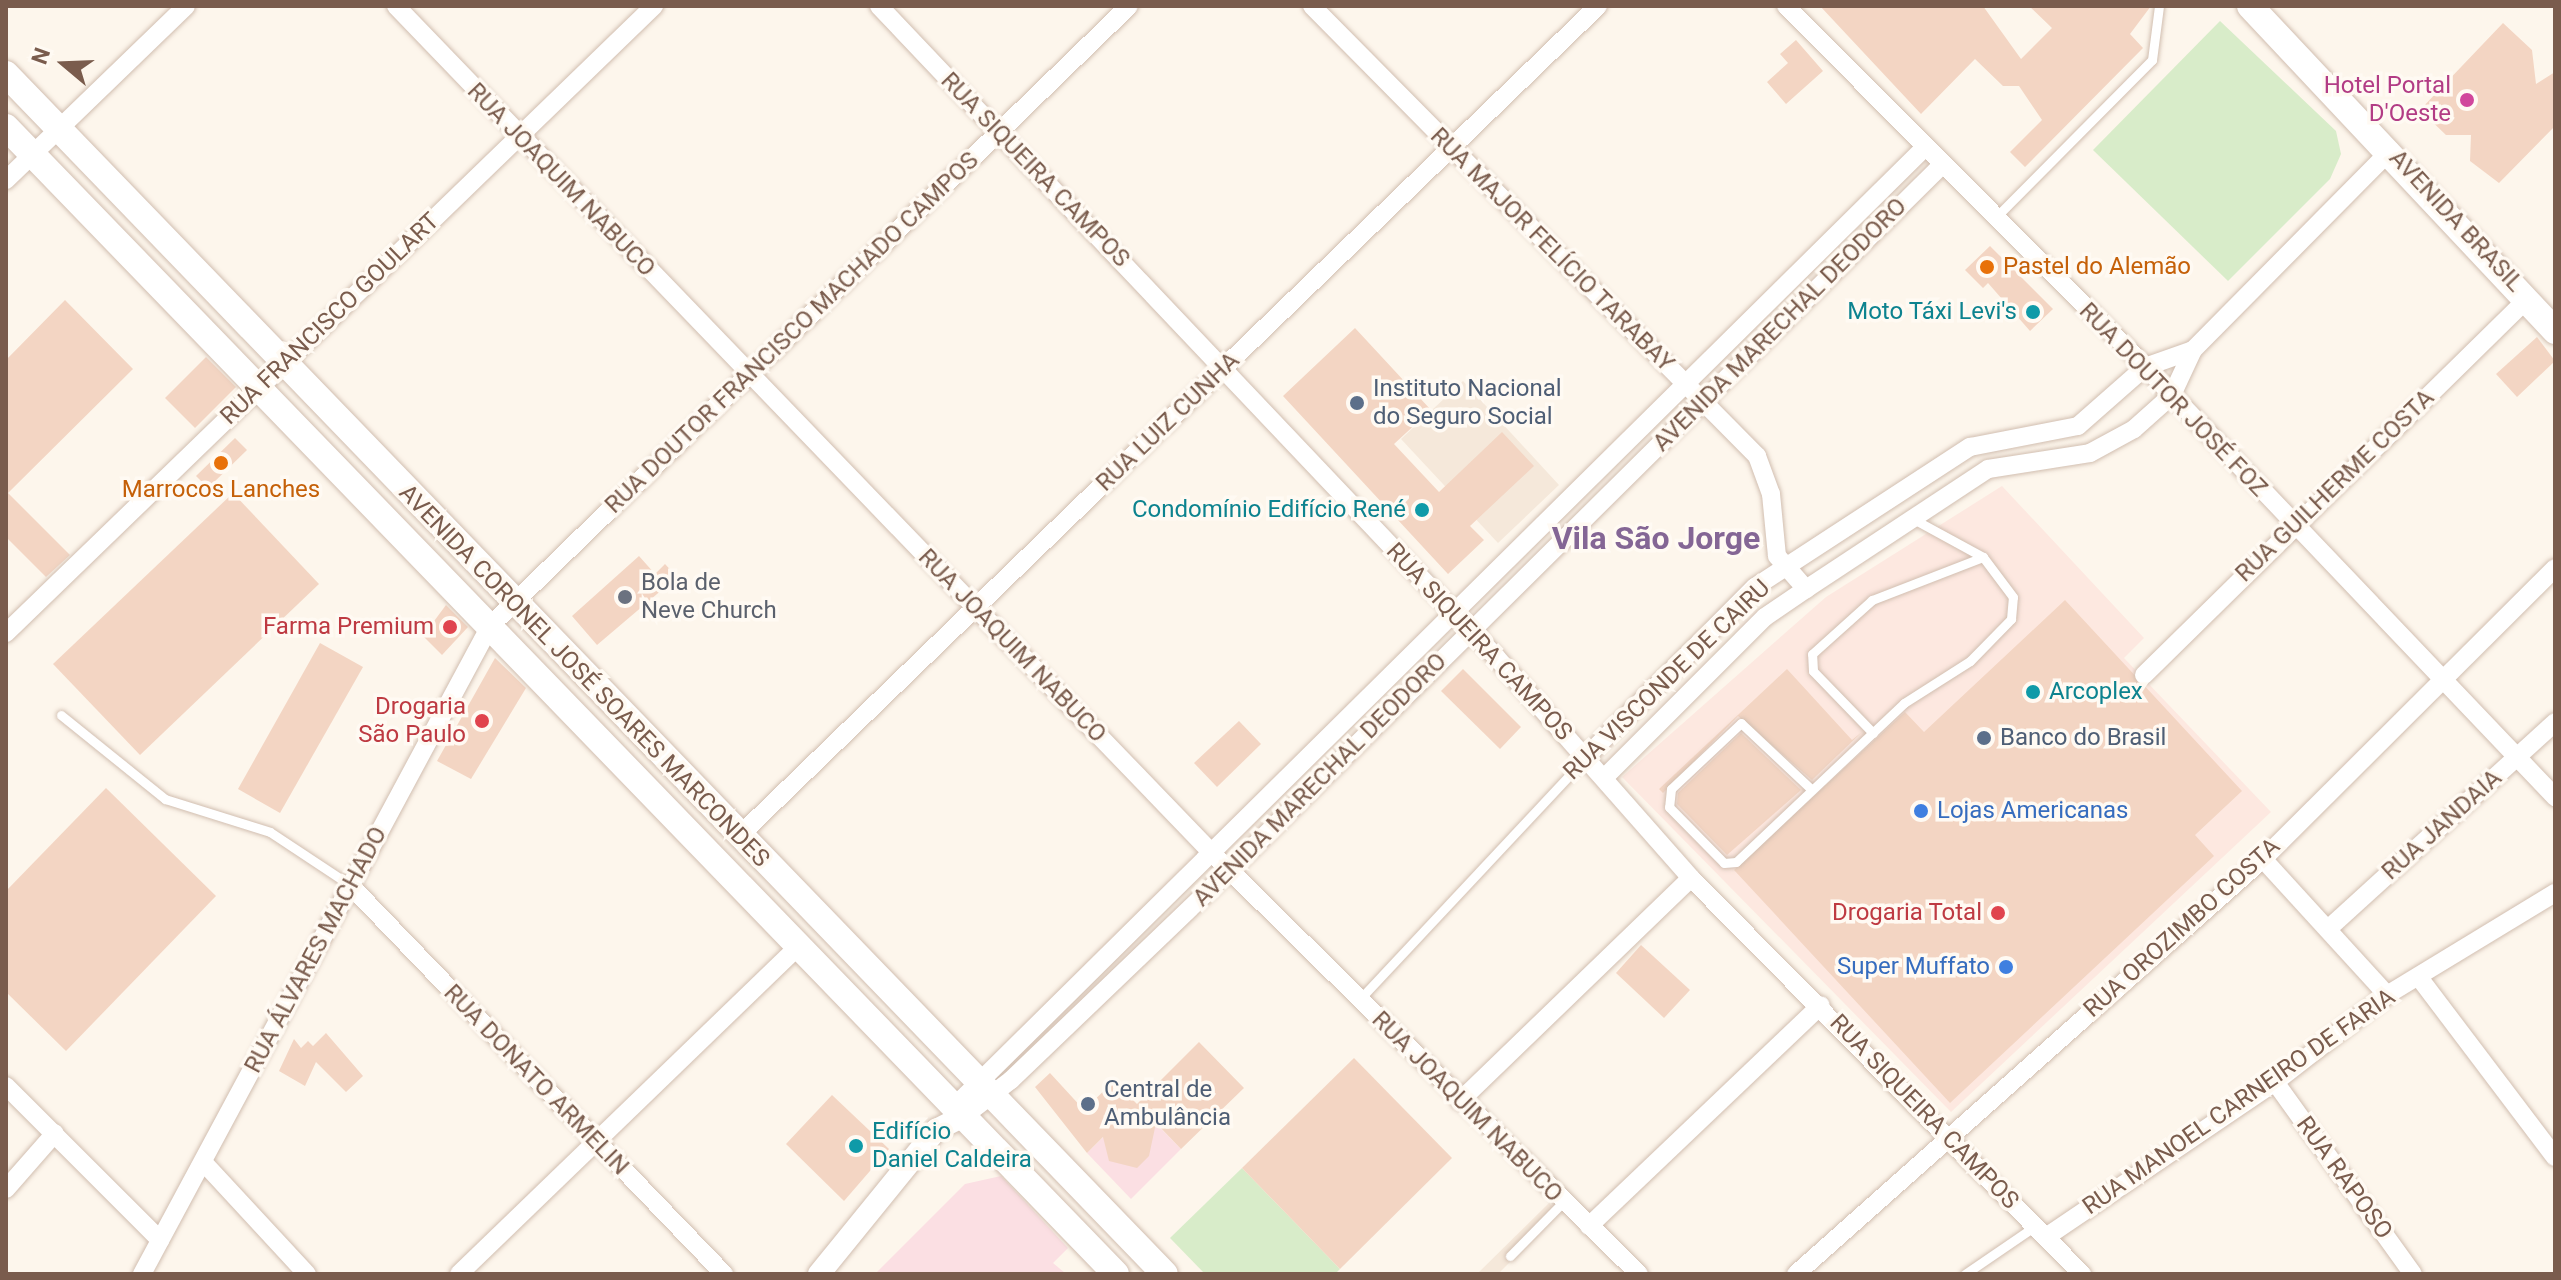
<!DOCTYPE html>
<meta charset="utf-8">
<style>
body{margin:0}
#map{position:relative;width:2561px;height:1280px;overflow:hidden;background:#fdf6ec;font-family:Roboto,sans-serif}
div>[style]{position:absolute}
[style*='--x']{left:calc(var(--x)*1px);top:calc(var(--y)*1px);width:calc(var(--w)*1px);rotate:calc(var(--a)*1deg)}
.residential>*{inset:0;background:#f5e8da}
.commercial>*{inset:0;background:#fde8e0}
.medical>*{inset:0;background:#fbdfe3}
.green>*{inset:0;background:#d8ecc9}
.building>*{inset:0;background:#f3d5c3}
.roads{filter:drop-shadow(0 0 2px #d1beb0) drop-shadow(0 0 2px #d1beb0)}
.service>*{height:9px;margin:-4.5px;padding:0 4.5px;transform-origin:4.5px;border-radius:4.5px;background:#fff}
.minor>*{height:18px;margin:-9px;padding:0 9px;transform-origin:9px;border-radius:9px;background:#fff}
.tertiary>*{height:22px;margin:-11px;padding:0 11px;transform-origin:11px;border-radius:11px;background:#fff}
.secondary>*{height:26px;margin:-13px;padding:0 13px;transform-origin:13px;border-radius:13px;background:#fff}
.dots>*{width:22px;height:22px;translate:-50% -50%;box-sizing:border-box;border:4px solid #fffaf3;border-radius:50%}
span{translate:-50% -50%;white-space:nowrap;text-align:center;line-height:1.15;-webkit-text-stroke:7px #fffaf3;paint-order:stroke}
.hotel-label{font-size:24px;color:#b23c85}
.right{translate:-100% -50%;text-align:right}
.street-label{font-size:24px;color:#7a5c4d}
.food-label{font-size:24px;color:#c56008}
.left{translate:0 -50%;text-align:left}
.culture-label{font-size:24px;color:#0d838f}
.service-label{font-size:24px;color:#4e5e75}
.worship-label{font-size:24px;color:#5b616d}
.health-label{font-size:24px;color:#be3a42}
.shop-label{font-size:24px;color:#366cbe}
.district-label{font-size:32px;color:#846695;font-weight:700}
.frame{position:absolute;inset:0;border:8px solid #7a5c4d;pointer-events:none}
.north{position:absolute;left:24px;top:24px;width:80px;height:80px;-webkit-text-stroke:6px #fffaf3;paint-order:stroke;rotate:289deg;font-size:22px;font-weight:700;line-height:32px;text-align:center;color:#7a5c4d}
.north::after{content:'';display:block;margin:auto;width:28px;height:36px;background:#7a5c4d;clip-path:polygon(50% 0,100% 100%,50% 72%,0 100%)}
</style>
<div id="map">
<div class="residential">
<i style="clip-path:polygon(1463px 381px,1559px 485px,1498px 543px,1401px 439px)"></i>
<i style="clip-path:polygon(1549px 1203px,1559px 1213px,1498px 1274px,1477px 1274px)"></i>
</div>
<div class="commercial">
<i style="clip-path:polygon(2002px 486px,2144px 638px,2124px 658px,2271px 812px,1951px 1112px,1622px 777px,1826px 597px)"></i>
</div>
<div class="medical">
<i style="clip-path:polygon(1137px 1104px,1181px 1149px,1131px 1199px,1087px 1153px)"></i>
<i style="clip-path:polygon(1001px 1176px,1068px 1248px,1053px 1263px,1065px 1273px,1091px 1274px,875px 1274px,965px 1184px)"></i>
</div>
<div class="green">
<i style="clip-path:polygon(2220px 21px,2336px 131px,2341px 154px,2330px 179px,2228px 281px,2093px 150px)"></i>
<i style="clip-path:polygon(1242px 1168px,1340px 1269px,1335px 1274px,1205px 1274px,1170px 1238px)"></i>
</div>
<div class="building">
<i style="clip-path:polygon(1820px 6px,1983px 6px,2021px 59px,2052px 28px,2029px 6px,2151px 6px,2130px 34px,2143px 48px,2025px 167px,2010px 152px,2042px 120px,2019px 86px,2003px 86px,1975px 59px,1921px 114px)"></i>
<i style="clip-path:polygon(2503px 23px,2532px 50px,2536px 84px,2555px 72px,2555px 126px,2499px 183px,2470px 161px,2471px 135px,2446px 135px,2420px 110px)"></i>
<i style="clip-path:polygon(1796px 40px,1823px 71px,1786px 104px,1767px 82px,1788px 63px,1780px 54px)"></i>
<i style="clip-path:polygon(1990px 246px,2053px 309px,2030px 331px,1988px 283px,1983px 288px,1965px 270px)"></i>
<i style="clip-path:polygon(65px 300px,133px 369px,8px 493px,70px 555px,46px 577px,6px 537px,6px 360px)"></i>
<i style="clip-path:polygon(1355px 328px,1431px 410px,1394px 444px,1439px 492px,1502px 432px,1534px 466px,1470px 526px,1484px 540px,1448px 574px,1283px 396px)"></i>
<i style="clip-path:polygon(2537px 337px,2555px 361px,2517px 397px,2496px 374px)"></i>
<i style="clip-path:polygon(206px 357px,236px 387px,195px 428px,165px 398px)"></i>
<i style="clip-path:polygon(235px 438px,247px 450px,208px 488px,196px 476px)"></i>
<i style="clip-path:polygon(233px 493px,319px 584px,140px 755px,53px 664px)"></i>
<i style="clip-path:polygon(639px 556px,655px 574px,665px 564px,677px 577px,597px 645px,572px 616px)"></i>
<i style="clip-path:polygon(2065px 600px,2242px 791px,2195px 835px,2214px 856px,1950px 1103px,1734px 870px,1905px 712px,1924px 732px)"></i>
<i style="clip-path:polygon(446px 605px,468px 627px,442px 655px,423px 636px)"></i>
<i style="clip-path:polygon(320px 643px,363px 667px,280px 813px,238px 789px)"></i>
<i style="clip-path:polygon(495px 658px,526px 688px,471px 779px,437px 761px)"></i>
<i style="clip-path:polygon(1463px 669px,1521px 727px,1500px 749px,1441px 691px)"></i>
<i style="clip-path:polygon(1787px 669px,1852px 740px,1862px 732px,1812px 780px,1738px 716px,1663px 793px,1659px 789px)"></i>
<i style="clip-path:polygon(1239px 721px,1261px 744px,1217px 787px,1194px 763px)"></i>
<i style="clip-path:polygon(1741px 733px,1801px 790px,1727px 855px,1677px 804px,1678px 793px)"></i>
<i style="clip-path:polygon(106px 788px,216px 896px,66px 1051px,6px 992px,6px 891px)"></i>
<i style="clip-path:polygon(1641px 945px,1690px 990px,1664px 1018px,1616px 973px)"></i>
<i style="clip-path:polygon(326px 1033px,363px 1076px,346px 1092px,316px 1062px,305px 1086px,279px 1071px,294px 1039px,301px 1048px,308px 1041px,313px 1046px)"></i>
<i style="clip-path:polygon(1199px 1042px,1244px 1088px,1181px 1149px,1156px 1123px,1149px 1156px,1137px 1168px,1109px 1161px,1103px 1137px,1087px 1153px,1035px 1087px,1050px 1073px,1084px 1110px,1114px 1081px,1137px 1104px)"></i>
<i style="clip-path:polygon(1354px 1058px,1452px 1158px,1340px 1269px,1242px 1168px)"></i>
<i style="clip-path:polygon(832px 1095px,889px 1149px,844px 1201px,786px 1144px)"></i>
</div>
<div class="roads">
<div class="service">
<i style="--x:1995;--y:218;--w:223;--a:-45.2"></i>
<i style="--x:2152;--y:60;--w:54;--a:-82.6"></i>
<i style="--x:61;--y:715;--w:134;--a:38.9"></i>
<i style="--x:165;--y:799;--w:110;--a:17.4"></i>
<i style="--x:270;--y:832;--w:96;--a:33.5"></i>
<i style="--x:1873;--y:733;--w:86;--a:-134.1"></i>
<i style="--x:1813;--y:671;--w:17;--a:-93"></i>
<i style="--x:1812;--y:654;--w:81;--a:-42"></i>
<i style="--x:1872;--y:600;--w:119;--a:-21.2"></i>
<i style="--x:1811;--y:789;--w:96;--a:-136.7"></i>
<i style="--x:1741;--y:723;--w:96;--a:136.7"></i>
<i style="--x:1671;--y:789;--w:18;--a:96"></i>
<i style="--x:1669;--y:807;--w:78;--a:45.5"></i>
<i style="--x:1724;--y:863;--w:12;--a:-5"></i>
<i style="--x:1736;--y:862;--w:231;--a:-43.4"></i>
<i style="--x:1904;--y:703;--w:78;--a:-32.5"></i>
<i style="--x:1970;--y:661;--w:59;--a:-45.7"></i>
<i style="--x:2011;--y:619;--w:22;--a:-85"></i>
<i style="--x:2013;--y:597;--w:50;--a:-126.9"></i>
<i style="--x:1983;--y:557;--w:77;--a:-151.4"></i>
<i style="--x:1359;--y:1000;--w:333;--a:-46.9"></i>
<i style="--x:1510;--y:1256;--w:76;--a:-45.5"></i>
<i style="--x:1965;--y:1274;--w:85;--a:-34.4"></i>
</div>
<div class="minor">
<i style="--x:396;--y:6;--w:1175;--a:46.07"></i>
<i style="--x:1211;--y:852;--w:601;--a:44.6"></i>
<i style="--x:879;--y:6;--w:898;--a:46.53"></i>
<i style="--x:1497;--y:658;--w:293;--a:48.6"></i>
<i style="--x:1691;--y:878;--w:557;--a:45.36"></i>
<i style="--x:1312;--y:6;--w:633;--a:45.32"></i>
<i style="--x:1757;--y:456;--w:40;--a:69.8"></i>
<i style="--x:1771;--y:494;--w:62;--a:84.5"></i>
<i style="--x:1777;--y:556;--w:44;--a:48.7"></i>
<i style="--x:1786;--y:6;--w:496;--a:45.1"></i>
<i style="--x:2136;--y:357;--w:608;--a:46.4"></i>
<i style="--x:6;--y:180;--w:250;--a:-44"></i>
<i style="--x:6;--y:633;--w:902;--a:-44.06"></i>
<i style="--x:2144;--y:675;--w:537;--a:-44.47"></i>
<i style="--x:1587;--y:756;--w:238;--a:-45.2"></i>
<i style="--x:1755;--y:587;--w:257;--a:-33.1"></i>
<i style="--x:1970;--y:447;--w:110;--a:-11"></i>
<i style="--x:2078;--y:426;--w:89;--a:-41.4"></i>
<i style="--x:2145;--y:367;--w:51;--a:-19.5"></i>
<i style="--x:1605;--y:777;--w:226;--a:-45"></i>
<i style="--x:1765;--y:617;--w:50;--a:-34.3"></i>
<i style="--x:1806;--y:589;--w:218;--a:-33.4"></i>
<i style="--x:1988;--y:469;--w:103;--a:-8.9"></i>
<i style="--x:2090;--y:453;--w:50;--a:-28.6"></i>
<i style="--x:2134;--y:429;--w:51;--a:-41.8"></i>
<i style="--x:2172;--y:395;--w:50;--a:-65"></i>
<i style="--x:2193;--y:350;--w:281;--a:-45.3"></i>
<i style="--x:738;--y:837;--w:1196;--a:-44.02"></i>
<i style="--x:2263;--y:859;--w:184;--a:47.6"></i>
<i style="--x:350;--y:885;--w:540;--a:46.13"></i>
<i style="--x:2329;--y:928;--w:306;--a:-42.3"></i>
<i style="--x:2421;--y:980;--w:222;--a:52.9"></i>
<i style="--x:2275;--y:1082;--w:236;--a:54.3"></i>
<i style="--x:6;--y:1086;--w:218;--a:45"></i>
<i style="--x:1460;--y:1101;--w:321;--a:-44"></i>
<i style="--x:955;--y:1106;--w:1363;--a:-44.67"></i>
<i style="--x:964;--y:1116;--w:59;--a:-37.5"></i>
<i style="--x:1011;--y:1080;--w:303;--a:-43.8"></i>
<i style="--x:1230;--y:870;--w:1001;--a:-44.72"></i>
<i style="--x:205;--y:1164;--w:150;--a:47.2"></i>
<i style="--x:6;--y:1189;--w:74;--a:-48.8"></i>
<i style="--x:1589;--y:1226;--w:320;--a:-43.6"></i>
<i style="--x:2046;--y:1237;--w:277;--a:-34.1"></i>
<i style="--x:2275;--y:1082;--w:142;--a:-37.8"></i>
<i style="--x:2387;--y:995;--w:197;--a:-31.3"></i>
<i style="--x:142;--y:1274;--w:736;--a:-61.76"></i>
<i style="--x:490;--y:626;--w:890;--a:-44.14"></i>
<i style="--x:459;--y:1274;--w:472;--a:-44"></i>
<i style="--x:1796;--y:1274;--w:625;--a:-41.63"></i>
<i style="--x:2263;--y:859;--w:412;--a:-44.9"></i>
</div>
<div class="tertiary">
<i style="--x:819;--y:1274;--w:186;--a:-50.9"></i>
<i style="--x:936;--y:1130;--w:31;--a:-27"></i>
</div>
<div class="secondary">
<i style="--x:2250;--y:6;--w:446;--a:46.8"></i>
<i style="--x:6;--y:74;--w:1668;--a:46"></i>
<i style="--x:6;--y:127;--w:1596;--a:45.94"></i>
</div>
</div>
<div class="dots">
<i style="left:2467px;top:100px;background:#d1479c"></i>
<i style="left:1987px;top:267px;background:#e8710a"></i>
<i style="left:2033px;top:312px;background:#0f9aa8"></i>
<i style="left:1357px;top:403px;background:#5c6f8a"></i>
<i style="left:221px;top:463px;background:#e8710a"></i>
<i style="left:1422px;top:510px;background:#0f9aa8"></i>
<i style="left:625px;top:597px;background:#6b7280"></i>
<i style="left:450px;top:627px;background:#e0444e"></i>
<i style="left:2033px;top:692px;background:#0f9aa8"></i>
<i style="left:482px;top:721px;background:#e0444e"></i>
<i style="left:1984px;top:738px;background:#5c6f8a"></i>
<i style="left:1921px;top:811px;background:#3f7fe0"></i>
<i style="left:1998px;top:913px;background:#e0444e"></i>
<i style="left:2006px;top:967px;background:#3f7fe0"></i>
<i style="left:1088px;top:1104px;background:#5c6f8a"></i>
<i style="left:856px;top:1146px;background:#0f9aa8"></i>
</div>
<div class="hotel-label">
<span class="right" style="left:2451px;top:100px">Hotel Portal<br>D'Oeste</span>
</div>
<div class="street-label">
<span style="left:1035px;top:170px;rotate:46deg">RUA SIQUEIRA CAMPOS</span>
<span style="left:561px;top:180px;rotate:46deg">RUA JOAQUIM NABUCO</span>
<span style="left:2456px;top:221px;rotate:47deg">AVENIDA BRASIL</span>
<span style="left:1552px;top:250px;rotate:45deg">RUA MAJOR FELÍCIO TARABAY</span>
<span style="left:330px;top:319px;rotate:-44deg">RUA FRANCISCO GOULART</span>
<span style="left:1780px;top:325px;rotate:-45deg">AVENIDA MARECHAL DEODORO</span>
<span style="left:792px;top:333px;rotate:-44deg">RUA DOUTOR FRANCISCO MACHADO CAMPOS</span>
<span style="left:2173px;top:400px;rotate:46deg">RUA DOUTOR JOSÉ FOZ</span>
<span style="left:1168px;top:422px;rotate:-44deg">RUA LUIZ CUNHA</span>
<span style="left:2335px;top:486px;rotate:-44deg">RUA GUILHERME COSTA</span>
<span style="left:1479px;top:642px;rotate:47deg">RUA SIQUEIRA CAMPOS</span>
<span style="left:1012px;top:646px;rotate:46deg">RUA JOAQUIM NABUCO</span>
<span style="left:584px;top:676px;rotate:46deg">AVENIDA CORONEL JOSÉ SOARES MARCONDES</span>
<span style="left:1667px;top:680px;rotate:-44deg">RUA VISCONDE DE CAIRU</span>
<span style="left:1320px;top:780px;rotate:-45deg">AVENIDA MARECHAL DEODORO</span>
<span style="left:2442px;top:825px;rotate:-42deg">RUA JANDAIA</span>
<span style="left:2182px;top:928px;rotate:-42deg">RUA OROZIMBO COSTA</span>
<span style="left:316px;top:950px;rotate:-62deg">RUA ÁLVARES MACHADO</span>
<span style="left:536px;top:1080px;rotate:46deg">RUA DONATO ARMELIN</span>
<span style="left:2239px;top:1102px;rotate:-35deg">RUA MANOEL CARNEIRO DE FARIA</span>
<span style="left:1467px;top:1107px;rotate:45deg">RUA JOAQUIM NABUCO</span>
<span style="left:1924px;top:1112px;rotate:46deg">RUA SIQUEIRA CAMPOS</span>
<span style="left:2344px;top:1178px;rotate:54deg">RUA RAPOSO</span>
</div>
<div class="food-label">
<span class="left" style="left:2003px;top:267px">Pastel do Alemão</span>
<span style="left:221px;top:490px">Marrocos Lanches</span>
</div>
<div class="culture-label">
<span class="right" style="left:2017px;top:312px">Moto Táxi Levi's</span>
<span class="right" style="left:1406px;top:510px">Condomínio Edifício René</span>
<span class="left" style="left:2049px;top:692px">Arcoplex</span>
<span class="left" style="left:872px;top:1146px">Edifício<br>Daniel Caldeira</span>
</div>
<div class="service-label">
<span class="left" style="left:1373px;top:403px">Instituto Nacional<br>do Seguro Social</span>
<span class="left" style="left:2000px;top:738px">Banco do Brasil</span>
<span class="left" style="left:1104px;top:1104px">Central de<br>Ambulância</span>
</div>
<div class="worship-label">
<span class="left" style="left:641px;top:597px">Bola de<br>Neve Church</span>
</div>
<div class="health-label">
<span class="right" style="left:434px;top:627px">Farma Premium</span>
<span class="right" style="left:466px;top:721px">Drogaria<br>São Paulo</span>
<span class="right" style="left:1982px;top:913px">Drogaria Total</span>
</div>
<div class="shop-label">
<span class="left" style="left:1937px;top:811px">Lojas Americanas</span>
<span class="right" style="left:1990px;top:967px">Super Muffato</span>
</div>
<div class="district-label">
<span style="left:1656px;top:538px">Vila São Jorge</span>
</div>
<div class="frame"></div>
<div class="north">N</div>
</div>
